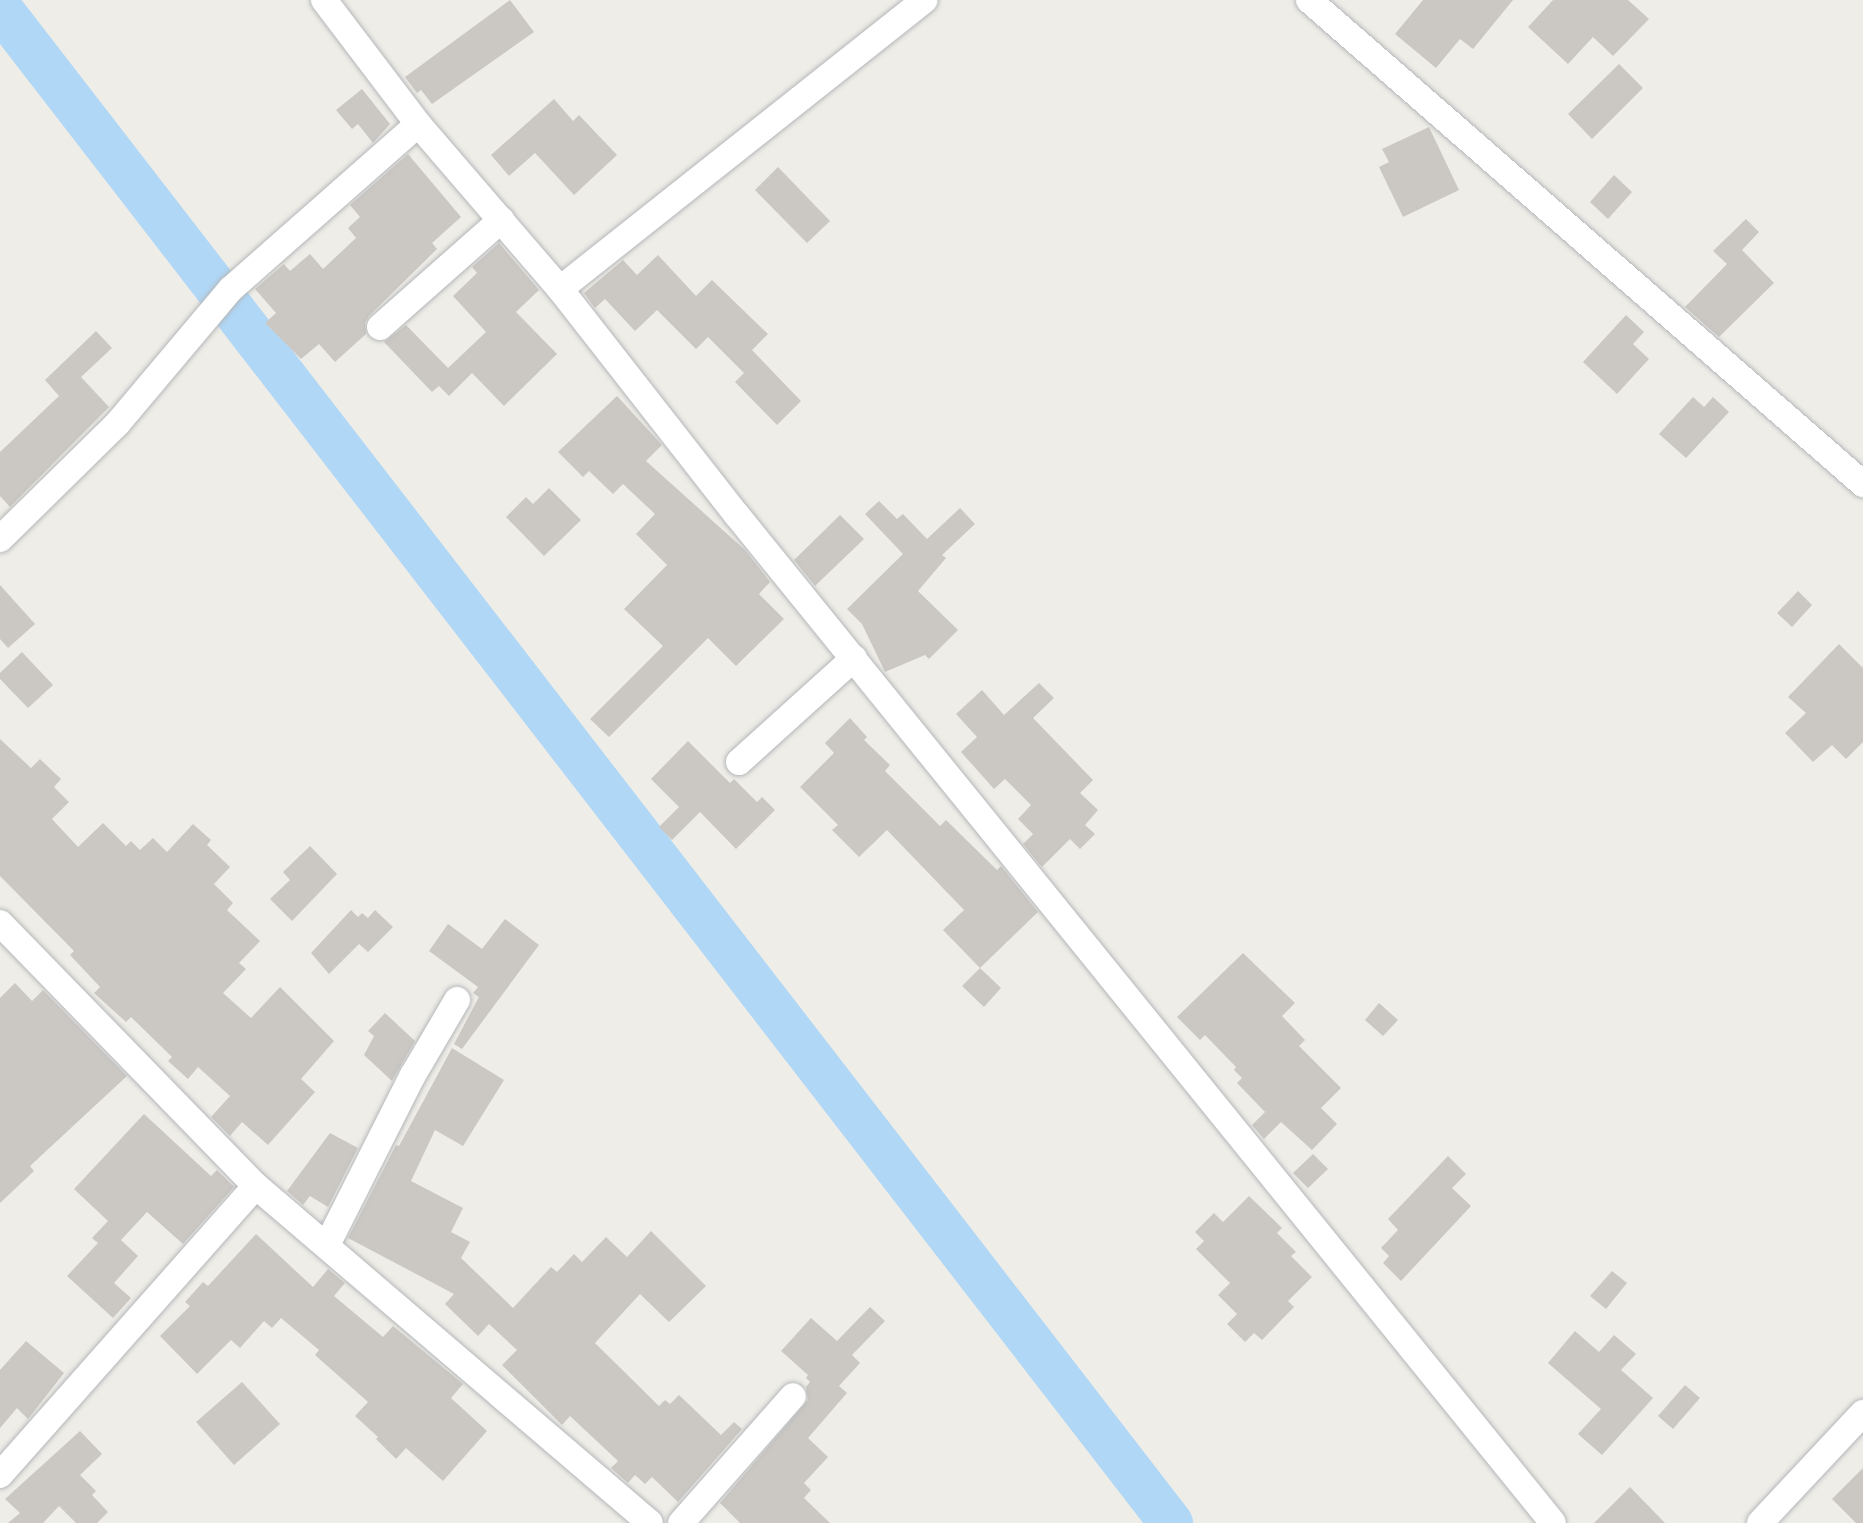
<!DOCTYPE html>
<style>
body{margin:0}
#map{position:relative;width:1863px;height:1523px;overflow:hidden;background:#efede7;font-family:Helvetica,sans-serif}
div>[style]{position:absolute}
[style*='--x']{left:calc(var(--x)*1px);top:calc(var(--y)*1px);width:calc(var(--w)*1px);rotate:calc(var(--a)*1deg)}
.river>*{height:44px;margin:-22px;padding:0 22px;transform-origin:22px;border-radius:22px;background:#b0d7f6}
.building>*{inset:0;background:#cbc8c4}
.roads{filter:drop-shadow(0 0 2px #b4b7ba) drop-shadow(0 0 2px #b4b7ba)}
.minor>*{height:26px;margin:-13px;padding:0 13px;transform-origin:13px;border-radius:13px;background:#fff}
span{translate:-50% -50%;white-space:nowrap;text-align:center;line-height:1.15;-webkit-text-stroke:6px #fff;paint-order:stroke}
</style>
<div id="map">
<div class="river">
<i style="--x:0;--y:8;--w:1915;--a:52.3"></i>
</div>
<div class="building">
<i style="clip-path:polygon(510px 0,534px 32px,432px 104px,421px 90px,417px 93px,405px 77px)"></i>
<i style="clip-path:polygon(1423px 0,1513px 0,1473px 49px,1460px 39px,1436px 68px,1395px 34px)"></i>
<i style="clip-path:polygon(1553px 0,1628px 0,1649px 19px,1613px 56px,1593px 37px,1568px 64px,1528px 27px)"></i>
<i style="clip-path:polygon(1619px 64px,1643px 88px,1592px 139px,1568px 114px)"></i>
<i style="clip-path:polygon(362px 89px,390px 124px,373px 143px,358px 124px,352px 129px,336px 110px)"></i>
<i style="clip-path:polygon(554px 99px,573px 121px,579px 115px,617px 155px,574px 195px,535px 153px,509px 176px,491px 155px)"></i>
<i style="clip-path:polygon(1429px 127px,1459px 190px,1403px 217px,1379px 167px,1389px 162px,1382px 149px)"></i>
<i style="clip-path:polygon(408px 154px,461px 217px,432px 243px,437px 249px,369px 316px,365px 323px,366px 334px,335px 362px,319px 344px,301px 359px,265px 323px,276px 313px,255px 289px,284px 264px,290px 271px,310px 254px,323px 269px,356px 238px,348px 228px,360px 217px,350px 205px)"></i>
<i style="clip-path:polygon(778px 167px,830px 221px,807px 243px,755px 190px)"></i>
<i style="clip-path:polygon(1614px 175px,1632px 192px,1608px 219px,1590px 202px)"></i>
<i style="clip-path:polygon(1746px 219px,1759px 232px,1742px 250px,1774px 283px,1719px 337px,1685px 307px,1727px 264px,1713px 251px)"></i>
<i style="clip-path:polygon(499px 243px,539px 290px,516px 312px,557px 354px,504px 406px,472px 373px,449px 396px,439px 386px,432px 392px,384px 342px,406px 325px,448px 368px,486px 332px,453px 296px,477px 273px,472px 267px)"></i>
<i style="clip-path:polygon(658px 255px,696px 296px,712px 280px,768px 334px,752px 350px,801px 401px,777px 425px,735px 382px,744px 373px,708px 337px,696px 349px,657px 310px,635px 331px,605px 299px,595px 308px,584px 293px,623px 260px,637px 275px)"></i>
<i style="clip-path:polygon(1626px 315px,1644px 332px,1633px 344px,1649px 359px,1617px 394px,1583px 362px)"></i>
<i style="clip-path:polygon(96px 331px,112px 348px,81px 377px,109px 407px,10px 507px,0 496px,0 452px,59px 396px,45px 380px)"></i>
<i style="clip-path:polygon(617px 396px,662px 445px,646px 461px,745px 550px,770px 582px,759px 594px,784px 619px,736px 666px,708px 638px,609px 737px,590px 719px,663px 646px,624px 609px,667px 565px,636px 534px,655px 514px,623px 484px,613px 494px,589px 471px,583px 477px,558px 452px)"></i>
<i style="clip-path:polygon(1693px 397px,1704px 407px,1713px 397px,1729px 412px,1686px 458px,1659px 434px)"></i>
<i style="clip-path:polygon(549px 488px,581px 520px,544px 556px,506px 517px,526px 497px,533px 504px)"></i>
<i style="clip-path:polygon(879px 501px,897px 519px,903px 514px,927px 539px,960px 508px,975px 524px,942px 555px,946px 558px,918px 591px,958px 630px,929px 659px,925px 655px,885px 672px,862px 624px,847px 609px,903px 554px,865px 514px)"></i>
<i style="clip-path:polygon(840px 515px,864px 539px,815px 586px,794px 560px)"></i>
<i style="clip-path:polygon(0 585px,35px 624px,8px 648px,0 639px)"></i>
<i style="clip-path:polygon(1798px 591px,1812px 605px,1792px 627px,1777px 613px)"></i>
<i style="clip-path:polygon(1839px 644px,1863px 668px,1863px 742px,1846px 759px,1832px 745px,1813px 762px,1785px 733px,1806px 713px,1788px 697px)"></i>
<i style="clip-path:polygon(22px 652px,53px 685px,28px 708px,0 679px,0 673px)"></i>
<i style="clip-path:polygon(1039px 683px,1054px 698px,1033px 718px,1093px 780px,1080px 793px,1098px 810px,1085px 825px,1095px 834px,1080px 849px,1070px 839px,1042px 867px,1023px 844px,1033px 834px,1018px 819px,1031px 805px,1005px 779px,994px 789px,961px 752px,977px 737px,956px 714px,982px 690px,1004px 715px)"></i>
<i style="clip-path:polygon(850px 718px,867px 737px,864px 740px,890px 765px,885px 771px,940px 826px,946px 820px,997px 870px,1001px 866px,1038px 912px,980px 968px,1001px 988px,984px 1007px,962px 986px,980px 968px,943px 930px,964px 910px,887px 830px,859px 857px,832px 830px,838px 825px,800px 787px,834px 753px,825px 743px)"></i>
<i style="clip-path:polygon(0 739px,31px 768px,40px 759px,61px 779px,54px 787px,69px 802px,52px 819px,78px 847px,103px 823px,126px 846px,131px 841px,140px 850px,153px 838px,167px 852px,193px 824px,211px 840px,207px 845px,230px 867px,214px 884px,233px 903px,227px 910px,260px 941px,239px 963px,246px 969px,223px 993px,251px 1018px,280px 987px,334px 1041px,301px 1079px,315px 1092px,268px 1145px,242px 1122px,230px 1136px,211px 1117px,230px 1096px,198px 1067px,188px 1079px,168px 1061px,172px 1057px,131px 1017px,126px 1022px,94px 993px,100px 987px,70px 955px,74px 951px,0 876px)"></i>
<i style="clip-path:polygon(688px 741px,730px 783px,734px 779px,757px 802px,762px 797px,775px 810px,736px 849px,700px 812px,672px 840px,659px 827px,679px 807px,651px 779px)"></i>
<i style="clip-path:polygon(310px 846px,337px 874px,292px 921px,270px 899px,290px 880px,283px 872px)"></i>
<i style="clip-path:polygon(351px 910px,358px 917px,362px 913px,368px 918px,375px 910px,393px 927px,368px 952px,359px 944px,329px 974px,311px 953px)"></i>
<i style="clip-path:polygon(505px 919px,539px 945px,462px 1049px,454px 1044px,479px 997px,473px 993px,478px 987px,429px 951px,448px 924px,482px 949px)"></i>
<i style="clip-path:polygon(1243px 953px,1295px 1003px,1282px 1016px,1305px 1040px,1299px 1046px,1341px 1088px,1321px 1108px,1337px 1124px,1312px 1150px,1281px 1122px,1264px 1139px,1252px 1125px,1265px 1112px,1237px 1083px,1242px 1078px,1234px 1070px,1236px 1067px,1205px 1035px,1200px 1040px,1177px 1017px)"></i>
<i style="clip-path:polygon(15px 983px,32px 1001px,43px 990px,127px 1076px,30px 1166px,34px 1171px,0 1203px,0 998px)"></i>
<i style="clip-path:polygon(1379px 1003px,1398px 1020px,1383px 1036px,1365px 1020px)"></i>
<i style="clip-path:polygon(385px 1013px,415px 1041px,392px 1081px,364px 1055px,374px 1036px,368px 1031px)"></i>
<i style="clip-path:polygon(452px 1048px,504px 1080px,463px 1146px,435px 1130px,411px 1181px,463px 1208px,451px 1232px,470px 1242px,461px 1258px,513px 1308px,551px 1267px,557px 1272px,574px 1254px,582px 1262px,606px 1237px,627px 1257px,651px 1231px,706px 1286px,669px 1322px,640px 1294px,595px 1343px,659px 1406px,665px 1400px,670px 1404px,679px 1395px,721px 1435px,734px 1422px,742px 1429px,678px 1502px,652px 1477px,645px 1484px,635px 1475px,628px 1483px,611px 1468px,618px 1461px,570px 1416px,562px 1425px,502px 1365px,517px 1350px,489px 1324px,478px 1336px,445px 1304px,454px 1294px,348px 1238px,396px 1145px,399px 1146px)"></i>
<i style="clip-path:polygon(144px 1114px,211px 1176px,217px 1170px,234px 1187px,183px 1244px,147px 1212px,121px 1240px,138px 1256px,114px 1283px,131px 1298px,113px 1318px,67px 1276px,98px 1243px,92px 1238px,108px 1221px,74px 1189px)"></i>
<i style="clip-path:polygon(330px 1133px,358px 1148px,328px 1207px,310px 1196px,303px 1205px,287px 1191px)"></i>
<i style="clip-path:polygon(1313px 1154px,1328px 1169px,1308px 1188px,1293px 1173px)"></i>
<i style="clip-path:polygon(1448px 1156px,1466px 1174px,1452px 1188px,1471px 1206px,1401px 1281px,1383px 1263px,1389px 1256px,1381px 1248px,1398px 1230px,1388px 1219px)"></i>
<i style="clip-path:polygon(1249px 1196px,1282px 1228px,1277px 1233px,1296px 1252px,1291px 1256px,1312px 1277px,1288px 1301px,1294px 1307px,1262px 1340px,1254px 1333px,1245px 1342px,1227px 1324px,1237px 1314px,1218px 1295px,1230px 1283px,1196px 1249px,1204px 1241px,1195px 1232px,1214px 1213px,1223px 1222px)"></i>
<i style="clip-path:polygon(256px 1234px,313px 1287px,328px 1269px,345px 1283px,334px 1296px,383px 1337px,393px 1326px,463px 1384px,451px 1398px,487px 1431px,443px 1481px,406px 1448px,396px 1459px,376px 1439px,378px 1437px,355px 1416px,368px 1402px,315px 1355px,319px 1350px,281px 1318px,272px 1328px,264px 1321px,240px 1348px,231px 1340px,197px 1374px,160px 1336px,190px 1306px,185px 1302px,203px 1282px,208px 1286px)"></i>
<i style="clip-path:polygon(1612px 1271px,1627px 1283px,1606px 1309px,1590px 1296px)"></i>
<i style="clip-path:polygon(870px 1307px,885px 1321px,852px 1355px,860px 1363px,839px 1386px,847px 1393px,808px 1438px,828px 1457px,804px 1483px,811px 1490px,804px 1498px,830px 1523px,740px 1523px,720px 1503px,808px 1400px,806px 1387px,810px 1382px,806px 1378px,808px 1375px,781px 1351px,811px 1318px,837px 1341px)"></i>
<i style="clip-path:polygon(1575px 1331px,1599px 1352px,1614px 1335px,1636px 1354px,1621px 1370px,1653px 1398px,1602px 1455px,1578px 1434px,1601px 1409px,1548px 1363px)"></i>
<i style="clip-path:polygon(26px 1341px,64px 1373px,28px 1419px,17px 1408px,0 1428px,0 1370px)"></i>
<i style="clip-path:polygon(242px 1382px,280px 1424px,234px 1465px,196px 1422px)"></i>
<i style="clip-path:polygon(1685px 1385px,1700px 1398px,1673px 1429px,1658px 1416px)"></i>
<i style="clip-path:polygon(80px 1431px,102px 1454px,80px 1475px,96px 1491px,92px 1495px,108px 1512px,97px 1523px,76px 1523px,59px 1506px,43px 1523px,8px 1523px,20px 1513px,5px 1499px)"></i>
<i style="clip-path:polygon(1863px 1468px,1863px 1523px,1856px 1523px,1832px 1499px)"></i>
<i style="clip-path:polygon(1630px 1487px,1665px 1523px,1594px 1523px)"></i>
</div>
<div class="roads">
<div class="minor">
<i style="--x:324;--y:0;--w:156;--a:52.8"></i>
<i style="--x:418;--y:124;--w:218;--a:49.3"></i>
<i style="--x:560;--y:289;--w:286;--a:52"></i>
<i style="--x:736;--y:514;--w:1298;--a:51"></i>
<i style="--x:1309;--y:0;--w:736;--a:41.14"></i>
<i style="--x:560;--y:289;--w:465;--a:-38.4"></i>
<i style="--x:380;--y:327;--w:162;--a:-41.5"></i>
<i style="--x:0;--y:539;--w:165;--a:-44.5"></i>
<i style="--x:118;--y:423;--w:175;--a:-49.9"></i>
<i style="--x:231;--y:289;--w:249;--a:-41.4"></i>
<i style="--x:739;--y:762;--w:155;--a:-42.1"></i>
<i style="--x:0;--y:923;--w:367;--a:45.8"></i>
<i style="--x:256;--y:1186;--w:518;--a:40.54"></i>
<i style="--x:327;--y:1245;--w:191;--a:-63.2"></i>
<i style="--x:413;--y:1075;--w:87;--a:-59.6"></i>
<i style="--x:0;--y:1475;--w:386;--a:-48.5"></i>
<i style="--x:681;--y:1523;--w:169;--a:-48.6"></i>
<i style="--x:1760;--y:1523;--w:151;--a:-46.9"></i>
</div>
</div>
</div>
